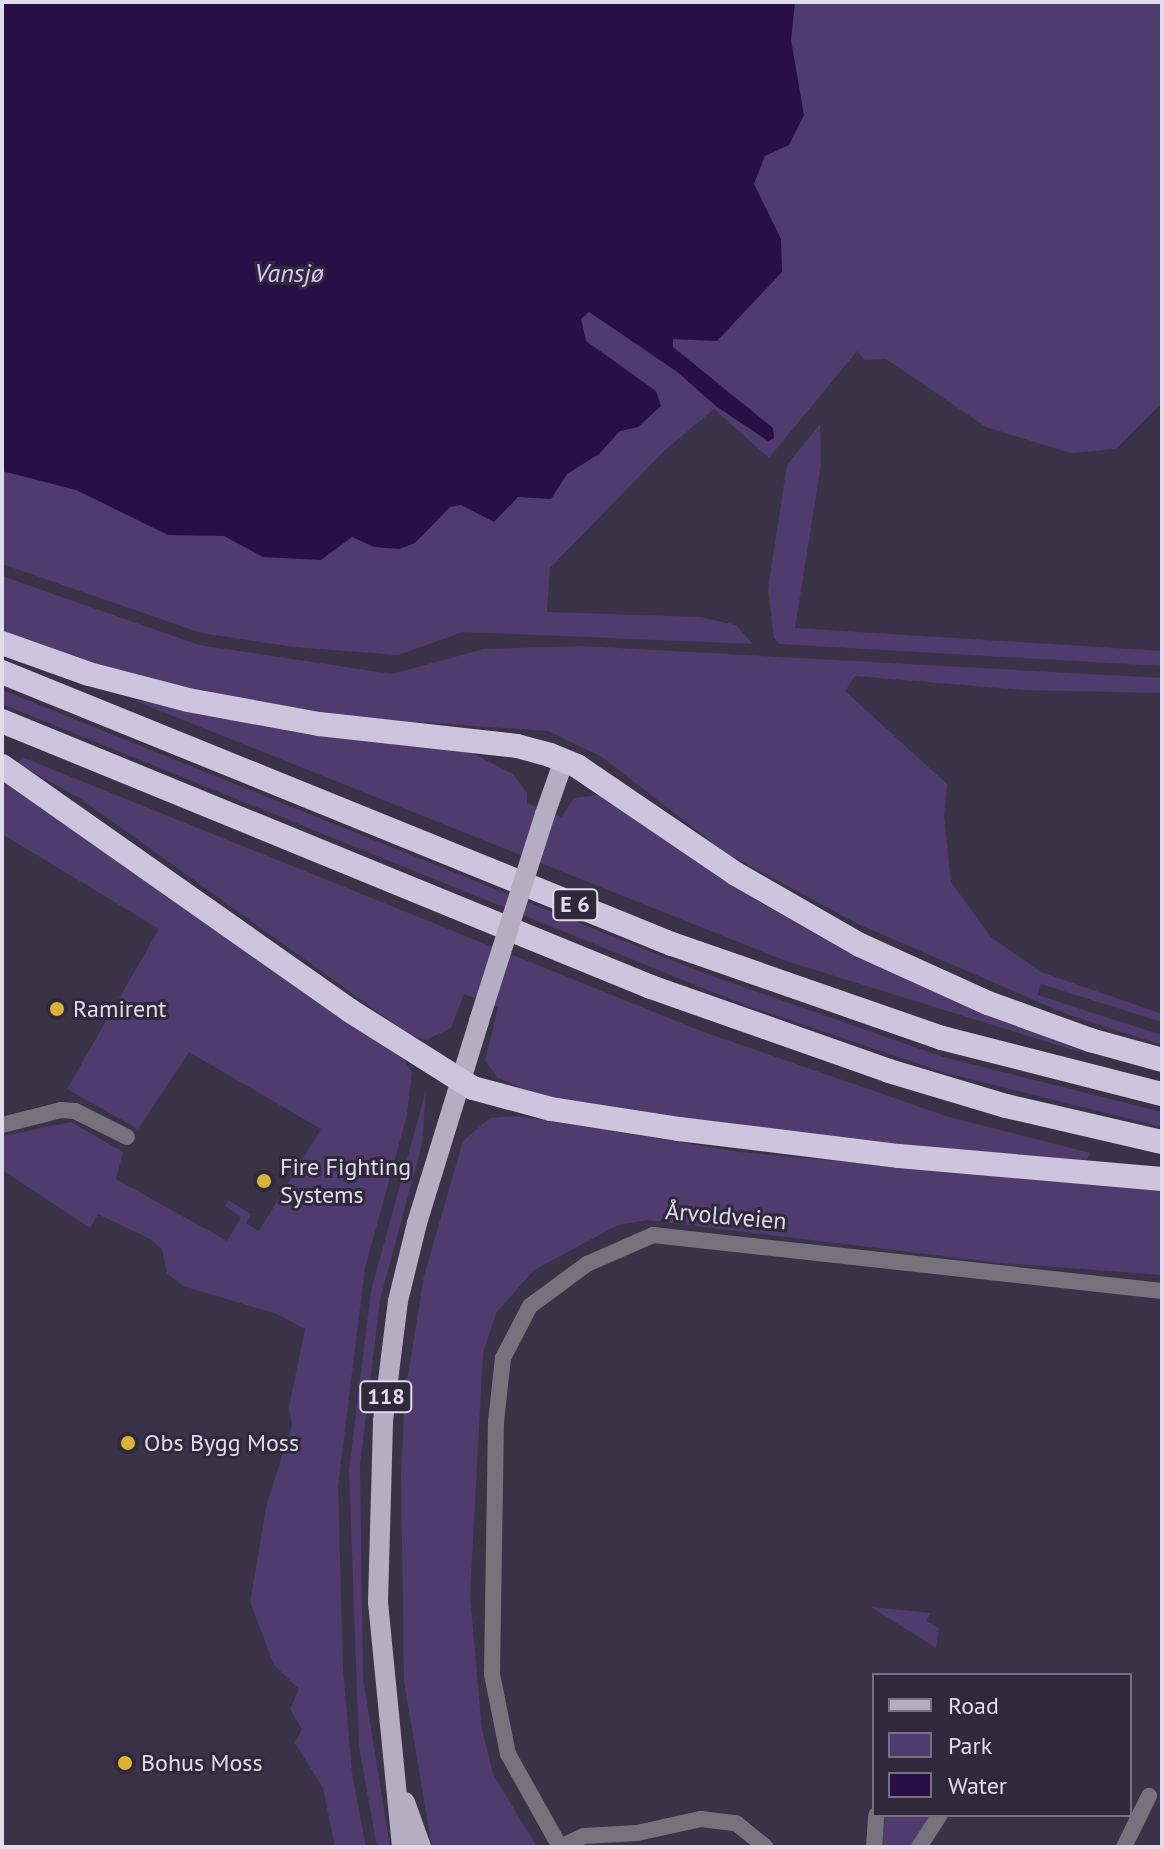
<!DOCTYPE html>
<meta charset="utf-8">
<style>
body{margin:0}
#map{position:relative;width:1164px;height:1849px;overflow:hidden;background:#3a3347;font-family:"PT Sans",sans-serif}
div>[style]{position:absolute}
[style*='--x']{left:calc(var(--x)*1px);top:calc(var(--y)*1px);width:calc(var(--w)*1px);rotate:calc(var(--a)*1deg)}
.green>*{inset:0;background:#4f3b6d}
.water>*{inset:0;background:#280f45}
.minor>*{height:16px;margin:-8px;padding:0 8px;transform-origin:8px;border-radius:8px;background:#77737d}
.primary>*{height:20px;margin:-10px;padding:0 10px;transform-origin:10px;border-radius:10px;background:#b5aec2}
.motorway>*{height:24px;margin:-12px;padding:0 12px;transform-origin:12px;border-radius:12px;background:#cdc5de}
.primary-bridge>*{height:20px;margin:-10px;padding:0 10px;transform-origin:10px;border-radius:10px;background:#b5aec2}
.dots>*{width:22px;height:22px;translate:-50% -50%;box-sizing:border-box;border:4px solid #30293c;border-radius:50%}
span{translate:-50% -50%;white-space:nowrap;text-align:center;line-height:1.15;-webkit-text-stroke:6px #30293c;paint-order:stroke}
.shield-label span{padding:2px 6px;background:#30293c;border:2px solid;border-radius:6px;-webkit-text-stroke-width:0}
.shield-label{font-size:22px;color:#e0dce9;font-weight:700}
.poi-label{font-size:24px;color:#e0dce9}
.left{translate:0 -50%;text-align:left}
.street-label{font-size:24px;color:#e0dce9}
.water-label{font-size:26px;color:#d8c5fa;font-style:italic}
.frame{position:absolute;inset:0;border:4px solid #e0dce9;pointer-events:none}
.legend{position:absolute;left:872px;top:1673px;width:260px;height:144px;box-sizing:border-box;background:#30293c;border:2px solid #767181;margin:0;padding:10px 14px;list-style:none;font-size:24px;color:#e0dce9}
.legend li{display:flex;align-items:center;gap:16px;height:40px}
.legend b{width:40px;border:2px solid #767181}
</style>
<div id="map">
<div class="green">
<i style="clip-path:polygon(664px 2px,1162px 2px,1162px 403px,1116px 449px,1071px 453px,986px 427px,886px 359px,865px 360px,857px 351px,769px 458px,714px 409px,665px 450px,550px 568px,547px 612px,700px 617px,736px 625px,753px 644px,463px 632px,398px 655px,294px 647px,201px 633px,2px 564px,2px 423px)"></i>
<i style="clip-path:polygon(820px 424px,821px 464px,795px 628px,1162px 651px,1162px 666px,780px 644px,774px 638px,768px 589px,787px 465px)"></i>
<i style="clip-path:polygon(2px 576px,199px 645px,392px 674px,484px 649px,582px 646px,1162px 678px,1162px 693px,1023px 690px,855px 676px,845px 691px,947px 784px,944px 816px,951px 882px,991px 937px,1041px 972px,1162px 1014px,1162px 1022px,1041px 984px,1037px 995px,1162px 1035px,1162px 1045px,1069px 1015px,858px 924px,726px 853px,602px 757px,548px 731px,387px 720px,387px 724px,199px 691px,97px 666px,2px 635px)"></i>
<i style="clip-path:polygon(2px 690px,698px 971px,943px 1057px,1162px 1112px,1162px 1127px,946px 1073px,745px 1005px,2px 704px)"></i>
<i style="clip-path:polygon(133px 700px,472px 753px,513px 774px,527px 793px,527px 803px,561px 817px,574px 798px,600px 795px,760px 902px,834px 944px,930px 990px,1093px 1056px,786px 961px)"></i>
<i style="clip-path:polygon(22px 757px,701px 1031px,949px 1117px,1090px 1153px,1087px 1160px,988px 1153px,738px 1128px,537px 1095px,498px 1078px,485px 1061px,498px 1007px,464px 994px,451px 1028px,426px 1040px,410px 1035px,81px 799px,18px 764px)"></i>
<i style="clip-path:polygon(2px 780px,404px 1060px,412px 1072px,407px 1115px,365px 1268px,338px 1486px,343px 1668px,352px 1773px,366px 1847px,335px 1847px,323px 1788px,295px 1743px,302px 1729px,290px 1709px,299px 1689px,274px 1665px,250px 1602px,267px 1503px,292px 1426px,289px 1407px,305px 1329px,277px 1314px,183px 1286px,167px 1273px,162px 1249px,150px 1239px,98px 1214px,90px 1228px,2px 1170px,2px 1136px,71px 1122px,123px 1152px,116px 1179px,227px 1241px,241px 1217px,225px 1206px,228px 1200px,251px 1214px,246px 1223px,259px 1231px,321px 1129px,189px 1052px,138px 1129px,67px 1089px,159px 929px,2px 834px)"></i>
<i style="clip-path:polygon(426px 1090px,422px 1144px,380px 1300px,360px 1465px,363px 1678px,390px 1847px,377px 1847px,359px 1746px,349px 1470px,371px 1291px)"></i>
<i style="clip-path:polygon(518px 1116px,740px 1152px,1162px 1191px,1162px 1275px,1001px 1263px,647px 1220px,618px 1225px,534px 1270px,496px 1313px,483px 1353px,470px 1596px,482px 1730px,493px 1774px,537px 1847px,432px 1847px,404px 1682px,401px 1474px,405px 1394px,424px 1276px,463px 1141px,490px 1118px)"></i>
<i style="clip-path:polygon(871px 1607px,931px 1613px,926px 1621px,939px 1628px,936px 1648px)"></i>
<i style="clip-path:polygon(883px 1815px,935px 1815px,912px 1847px,880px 1847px)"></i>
</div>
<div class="water">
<i style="clip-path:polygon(2px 2px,795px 2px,791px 40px,804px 115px,789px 145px,765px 156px,754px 184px,781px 239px,782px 272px,717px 341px,673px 339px,673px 347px,773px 428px,774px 438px,768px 441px,717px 407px,676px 371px,589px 312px,581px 319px,586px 341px,656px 391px,661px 406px,638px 427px,620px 431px,599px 454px,567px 474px,551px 499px,518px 497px,494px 522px,461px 505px,450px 507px,415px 543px,399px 549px,374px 547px,352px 537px,321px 560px,263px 557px,224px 536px,168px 535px,76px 490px,2px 471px)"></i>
</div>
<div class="minor">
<i style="--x:2;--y:1125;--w:61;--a:-14.3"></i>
<i style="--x:61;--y:1110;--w:14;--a:4"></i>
<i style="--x:75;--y:1111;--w:58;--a:26.6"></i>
<i style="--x:560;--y:1847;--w:107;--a:-119.2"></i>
<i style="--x:508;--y:1754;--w:82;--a:-101.3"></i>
<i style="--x:492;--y:1674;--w:252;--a:-89.1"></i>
<i style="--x:496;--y:1422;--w:64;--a:-83.8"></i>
<i style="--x:503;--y:1358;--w:59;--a:-62.6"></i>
<i style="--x:530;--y:1306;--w:71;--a:-36.4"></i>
<i style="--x:587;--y:1264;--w:72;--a:-23.7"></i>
<i style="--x:653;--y:1235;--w:512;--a:6.28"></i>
<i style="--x:560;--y:1847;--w:26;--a:-25"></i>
<i style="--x:584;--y:1836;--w:53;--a:-3.2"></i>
<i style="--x:637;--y:1833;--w:66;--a:-12.3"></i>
<i style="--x:701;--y:1819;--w:35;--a:7"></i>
<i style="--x:736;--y:1823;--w:38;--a:39"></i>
<i style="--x:874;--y:1847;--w:32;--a:-86"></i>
<i style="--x:919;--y:1847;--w:38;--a:-57"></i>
<i style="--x:1124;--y:1847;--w:57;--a:-63.9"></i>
</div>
<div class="primary">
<i style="--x:545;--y:814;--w:57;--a:-70.6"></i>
<i style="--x:405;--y:1802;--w:48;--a:70.4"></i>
<i style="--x:402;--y:1847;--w:246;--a:-95.6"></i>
<i style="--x:378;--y:1602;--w:181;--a:-88.4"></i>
<i style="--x:383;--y:1421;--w:121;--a:-82.9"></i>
<i style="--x:398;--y:1301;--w:80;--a:-76.3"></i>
<i style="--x:417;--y:1223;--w:211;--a:-72.9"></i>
</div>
<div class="motorway">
<i style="--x:2;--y:643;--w:92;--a:19.6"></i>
<i style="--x:89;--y:674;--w:102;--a:14.7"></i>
<i style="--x:188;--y:700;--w:133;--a:10.4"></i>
<i style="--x:319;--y:724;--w:199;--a:6.3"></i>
<i style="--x:517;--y:746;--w:34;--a:15"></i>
<i style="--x:550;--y:755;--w:29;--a:22"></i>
<i style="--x:577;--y:766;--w:192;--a:34.2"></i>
<i style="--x:736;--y:874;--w:143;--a:29.8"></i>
<i style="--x:860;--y:945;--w:141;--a:24.4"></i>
<i style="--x:988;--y:1003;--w:109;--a:19.9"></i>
<i style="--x:1090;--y:1040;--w:75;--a:15.5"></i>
<i style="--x:2;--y:672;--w:723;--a:22.1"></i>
<i style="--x:672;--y:944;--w:286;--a:19.2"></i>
<i style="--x:942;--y:1038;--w:227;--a:14.3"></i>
<i style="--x:2;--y:721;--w:701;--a:22.29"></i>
<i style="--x:651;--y:987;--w:252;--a:19.4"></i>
<i style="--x:889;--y:1071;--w:122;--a:16.7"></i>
<i style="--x:1006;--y:1106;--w:160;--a:13"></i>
<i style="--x:2;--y:766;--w:424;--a:35.1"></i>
<i style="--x:349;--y:1010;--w:146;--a:32.2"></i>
<i style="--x:473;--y:1088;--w:81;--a:15.1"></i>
<i style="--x:551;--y:1109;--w:130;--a:8.9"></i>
<i style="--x:679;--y:1129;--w:222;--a:7"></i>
<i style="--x:899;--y:1156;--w:264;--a:5"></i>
</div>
<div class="primary-bridge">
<i style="--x:479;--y:1021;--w:217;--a:-72.3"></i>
</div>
<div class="dots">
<i style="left:57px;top:1009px;background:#dab333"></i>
<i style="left:264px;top:1181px;background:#dab333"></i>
<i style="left:128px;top:1443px;background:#dab333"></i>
<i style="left:125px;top:1763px;background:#dab333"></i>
</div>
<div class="shield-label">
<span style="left:575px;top:905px">E 6</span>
<span style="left:386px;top:1397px">118</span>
</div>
<div class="poi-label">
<span class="left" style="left:73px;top:1009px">Ramirent</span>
<span class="left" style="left:280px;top:1181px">Fire Fighting<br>Systems</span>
<span class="left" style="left:144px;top:1443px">Obs Bygg Moss</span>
<span class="left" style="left:141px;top:1763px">Bohus Moss</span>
</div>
<div class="street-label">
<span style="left:726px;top:1216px;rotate:5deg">Årvoldveien</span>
</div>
<div class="water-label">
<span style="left:289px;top:273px">Vansjø</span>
</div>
<div class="frame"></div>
<ul class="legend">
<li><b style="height:10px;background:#b5aec2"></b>Road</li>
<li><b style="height:22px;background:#4f3b6d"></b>Park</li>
<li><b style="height:22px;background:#280f45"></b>Water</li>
</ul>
</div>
